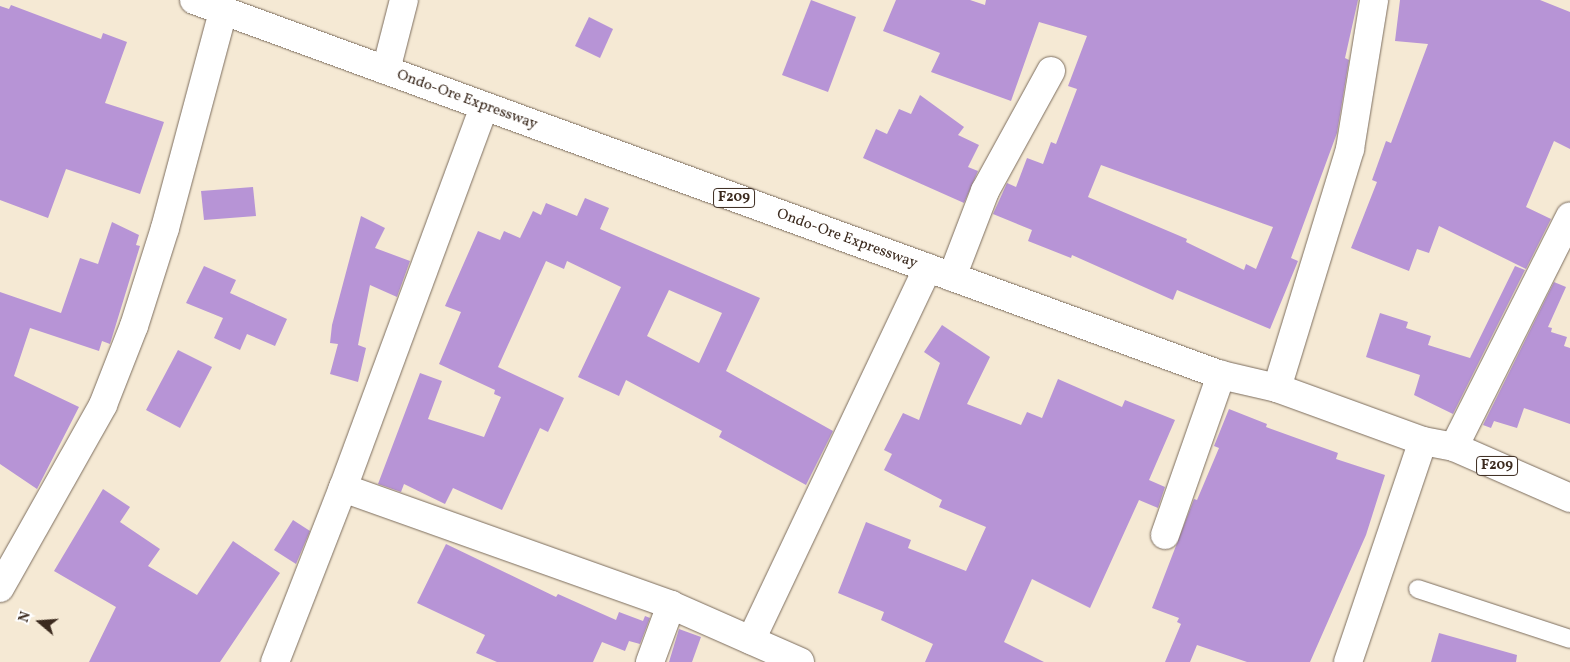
<!DOCTYPE html>
<style>
body{margin:0}
#map{position:relative;width:1570px;height:662px;overflow:hidden;background:#f5e9d4;font-family:Vollkorn,serif}
div>[style]{position:absolute}
[style*='--x']{left:calc(var(--x)*1px);top:calc(var(--y)*1px);width:calc(var(--w)*1px);rotate:calc(var(--a)*1deg)}
.building>*{inset:0;background:#b794d6}
.roads{filter:drop-shadow(0 0 1px #7c6d5e) drop-shadow(0 0 1px #7c6d5e)}
.lane>*{height:18px;margin:-9px;padding:0 9px;transform-origin:9px;border-radius:9px;background:#fff}
.street>*{height:28px;margin:-14px;padding:0 14px;transform-origin:14px;border-radius:14px;background:#fff}
.primary>*{height:28px;margin:-14px;padding:0 14px;transform-origin:14px;border-radius:14px;background:#fff}
span{translate:-50% -50%;white-space:nowrap;text-align:center;line-height:1.15;-webkit-text-stroke:4.5px #fff;paint-order:stroke}
.shield-label span{padding:1px 4px;background:#fff;border:1px solid;border-radius:4px;-webkit-text-stroke-width:0}
.shield-label{font-size:14px;color:#3b2a1e;font-weight:700}
.street-label{font-size:15px;color:#3b2a1e}
.north{position:absolute;left:15px;top:597px;width:50px;height:50px;-webkit-text-stroke:4px #fff;paint-order:stroke;rotate:288deg;font-size:14px;font-weight:700;line-height:20px;text-align:center;color:#3b2a1e}
.north::after{content:'';display:block;margin:auto;width:18px;height:22px;background:#3b2a1e;clip-path:polygon(50% 0,100% 100%,50% 72%,0 100%)}
</style>
<div id="map">
<div class="building">
<i style="clip-path:polygon(811px 0,856px 17px,828px 92px,782px 75px)"></i>
<i style="clip-path:polygon(evenodd,896px 0,970px 0,985px 5px,986px 0,1358px 0,1345px 58px,1349px 60px,1337px 133px,1291px 258px,1298px 261px,1270px 329px,1177px 290px,1173px 300px,1072px 255px,1071px 258px,1028px 241px,1032px 230px,993px 214px,1007px 183px,1016px 187px,1027px 158px,1043px 164px,1051px 142px,1056px 144px,1077px 89px,1068px 86px,1087px 36px,1039px 22px,1011px 101px,931px 72px,940px 53px,883px 31px,896px 0,1101px 165px,1273px 227px,1256px 269px,1246px 264px,1244px 270px,1186px 242px,1187px 239px,1088px 197px,1101px 165px)"></i>
<i style="clip-path:polygon(1400px 0,1540px 0,1570px 12px,1570px 149px,1554px 141px,1526px 207px,1551px 219px,1526px 269px,1439px 226px,1429px 253px,1417px 249px,1409px 271px,1351px 248px,1377px 182px,1372px 180px,1386px 141px,1391px 143px,1428px 44px,1395px 41px)"></i>
<i style="clip-path:polygon(11px 5px,101px 39px,103px 33px,127px 42px,105px 103px,164px 122px,140px 194px,66px 169px,48px 218px,0 200px,0 6px,9px 9px)"></i>
<i style="clip-path:polygon(589px 17px,613px 29px,600px 58px,575px 46px)"></i>
<i style="clip-path:polygon(920px 95px,964px 127px,958px 135px,979px 145px,968px 167px,978px 171px,964px 203px,863px 158px,876px 129px,887px 134px,899px 109px,911px 114px)"></i>
<i style="clip-path:polygon(253px 187px,256px 216px,204px 220px,201px 191px)"></i>
<i style="clip-path:polygon(evenodd,585px 198px,609px 208px,600px 229px,760px 298px,726px 371px,833px 431px,806px 485px,719px 437px,722px 431px,626px 380px,619px 396px,578px 377px,621px 287px,567px 261px,564px 269px,546px 261px,498px 367px,564px 398px,548px 432px,540px 428px,502px 510px,453px 488px,445px 504px,404px 484px,401px 492px,378px 484px,420px 373px,442px 381px,428px 419px,484px 437px,501px 397px,494px 394px,495px 390px,439px 364px,461px 312px,445px 306px,478px 231px,500px 240px,504px 231px,520px 238px,533px 211px,541px 215px,546px 203px,577px 216px,585px 198px,669px 290px,722px 313px,699px 363px,647px 336px,669px 290px)"></i>
<i style="clip-path:polygon(361px 216px,385px 228px,375px 248px,410px 261px,397px 297px,370px 285px,358px 345px,366px 348px,358px 382px,330px 374px,338px 344px,330px 343px,332px 325px)"></i>
<i style="clip-path:polygon(112px 222px,139px 235px,136px 245px,140px 246px,110px 344px,102px 341px,99px 351px,30px 328px,14px 376px,79px 407px,37px 489px,0 464px,0 292px,61px 313px,80px 258px,98px 264px)"></i>
<i style="clip-path:polygon(204px 266px,236px 280px,230px 293px,287px 319px,275px 346px,247px 334px,240px 350px,214px 338px,223px 318px,186px 303px)"></i>
<i style="clip-path:polygon(1515px 266px,1525px 270px,1453px 414px,1414px 395px,1420px 375px,1366px 357px,1380px 313px,1408px 322px,1406px 328px,1431px 336px,1428px 345px,1470px 358px)"></i>
<i style="clip-path:polygon(1554px 282px,1566px 287px,1548px 327px,1552px 328px,1551px 332px,1567px 337px,1564px 346px,1570px 348px,1570px 424px,1524px 408px,1517px 428px,1494px 421px,1491px 428px,1483px 425px)"></i>
<i style="clip-path:polygon(942px 325px,990px 357px,967px 404px,1021px 425px,1027px 412px,1042px 418px,1058px 379px,1122px 407px,1125px 400px,1175px 420px,1149px 480px,1165px 487px,1158px 508px,1139px 500px,1090px 608px,1032px 579px,1004px 642px,1044px 662px,925px 662px,933px 644px,881px 620px,884px 612px,838px 593px,866px 522px,911px 540px,908px 548px,966px 571px,986px 527px,939px 507px,942px 500px,884px 470px,892px 454px,884px 450px,903px 413px,919px 420px,940px 363px,924px 352px)"></i>
<i style="clip-path:polygon(178px 350px,212px 367px,180px 428px,146px 410px)"></i>
<i style="clip-path:polygon(1229px 409px,1267px 424px,1266px 427px,1338px 453px,1336px 459px,1385px 475px,1366px 535px,1310px 662px,1247px 662px,1197px 645px,1190px 662px,1165px 662px,1181px 624px,1177px 622px,1179px 618px,1152px 608px,1194px 499px,1197px 500px,1219px 448px,1214px 446px)"></i>
<i style="clip-path:polygon(103px 489px,130px 507px,120px 522px,160px 549px,148px 566px,197px 595px,233px 541px,280px 573px,220px 662px,89px 662px,116px 607px,54px 571px)"></i>
<i style="clip-path:polygon(293px 520px,310px 531px,296px 564px,274px 550px)"></i>
<i style="clip-path:polygon(446px 544px,556px 597px,558px 594px,616px 620px,619px 612px,643px 621px,645px 616px,650px 618px,640px 644px,629px 641px,625px 651px,602px 642px,593px 662px,497px 662px,476px 653px,485px 635px,417px 603px)"></i>
<i style="clip-path:polygon(679px 629px,701px 637px,692px 662px,669px 662px)"></i>
<i style="clip-path:polygon(1439px 633px,1517px 655px,1516px 662px,1431px 662px)"></i>
</div>
<div class="roads">
<div class="lane">
<i style="--x:1418;--y:589;--w:160;--a:18.2"></i>
</div>
<div class="street">
<i style="--x:386;--y:70;--w:72;--a:-75.6"></i>
<i style="--x:952;--y:277;--w:92;--a:-69"></i>
<i style="--x:985;--y:191;--w:137;--a:-61.2"></i>
<i style="--x:1277;--y:388;--w:250;--a:-73"></i>
<i style="--x:1350;--y:149;--w:151;--a:-80.8"></i>
<i style="--x:1454;--y:447;--w:258;--a:-63.3"></i>
<i style="--x:343;--y:488;--w:348;--a:19.6"></i>
<i style="--x:671;--y:605;--w:141;--a:23.8"></i>
<i style="--x:1165;--y:535;--w:170;--a:-70.7"></i>
<i style="--x:0;--y:588;--w:210;--a:-60.6"></i>
<i style="--x:103;--y:405;--w:85;--a:-68.6"></i>
<i style="--x:134;--y:326;--w:103;--a:-72.4"></i>
<i style="--x:165;--y:228;--w:225;--a:-75"></i>
<i style="--x:751;--y:640;--w:412;--a:-64.6"></i>
<i style="--x:275;--y:662;--w:187;--a:-68.7"></i>
<i style="--x:343;--y:488;--w:406;--a:-69.7"></i>
<i style="--x:650;--y:662;--w:61;--a:-69.8"></i>
<i style="--x:1348;--y:662;--w:233;--a:-71.3"></i>
</div>
<div class="primary">
<i style="--x:194;--y:0;--w:1093;--a:20.06"></i>
<i style="--x:1221;--y:375;--w:57;--a:13.1"></i>
<i style="--x:1277;--y:388;--w:155;--a:20"></i>
<i style="--x:1423;--y:441;--w:32;--a:11"></i>
<i style="--x:1454;--y:447;--w:127;--a:23.7"></i>
</div>
</div>
<div class="shield-label">
<span style="left:734px;top:198px">F209</span>
<span style="left:1497px;top:466px">F209</span>
</div>
<div class="street-label">
<span style="left:467px;top:100px;rotate:20deg">Ondo-Ore Expressway</span>
<span style="left:847px;top:239px;rotate:20deg">Ondo-Ore Expressway</span>
</div>
<div class="north">N</div>
</div>
